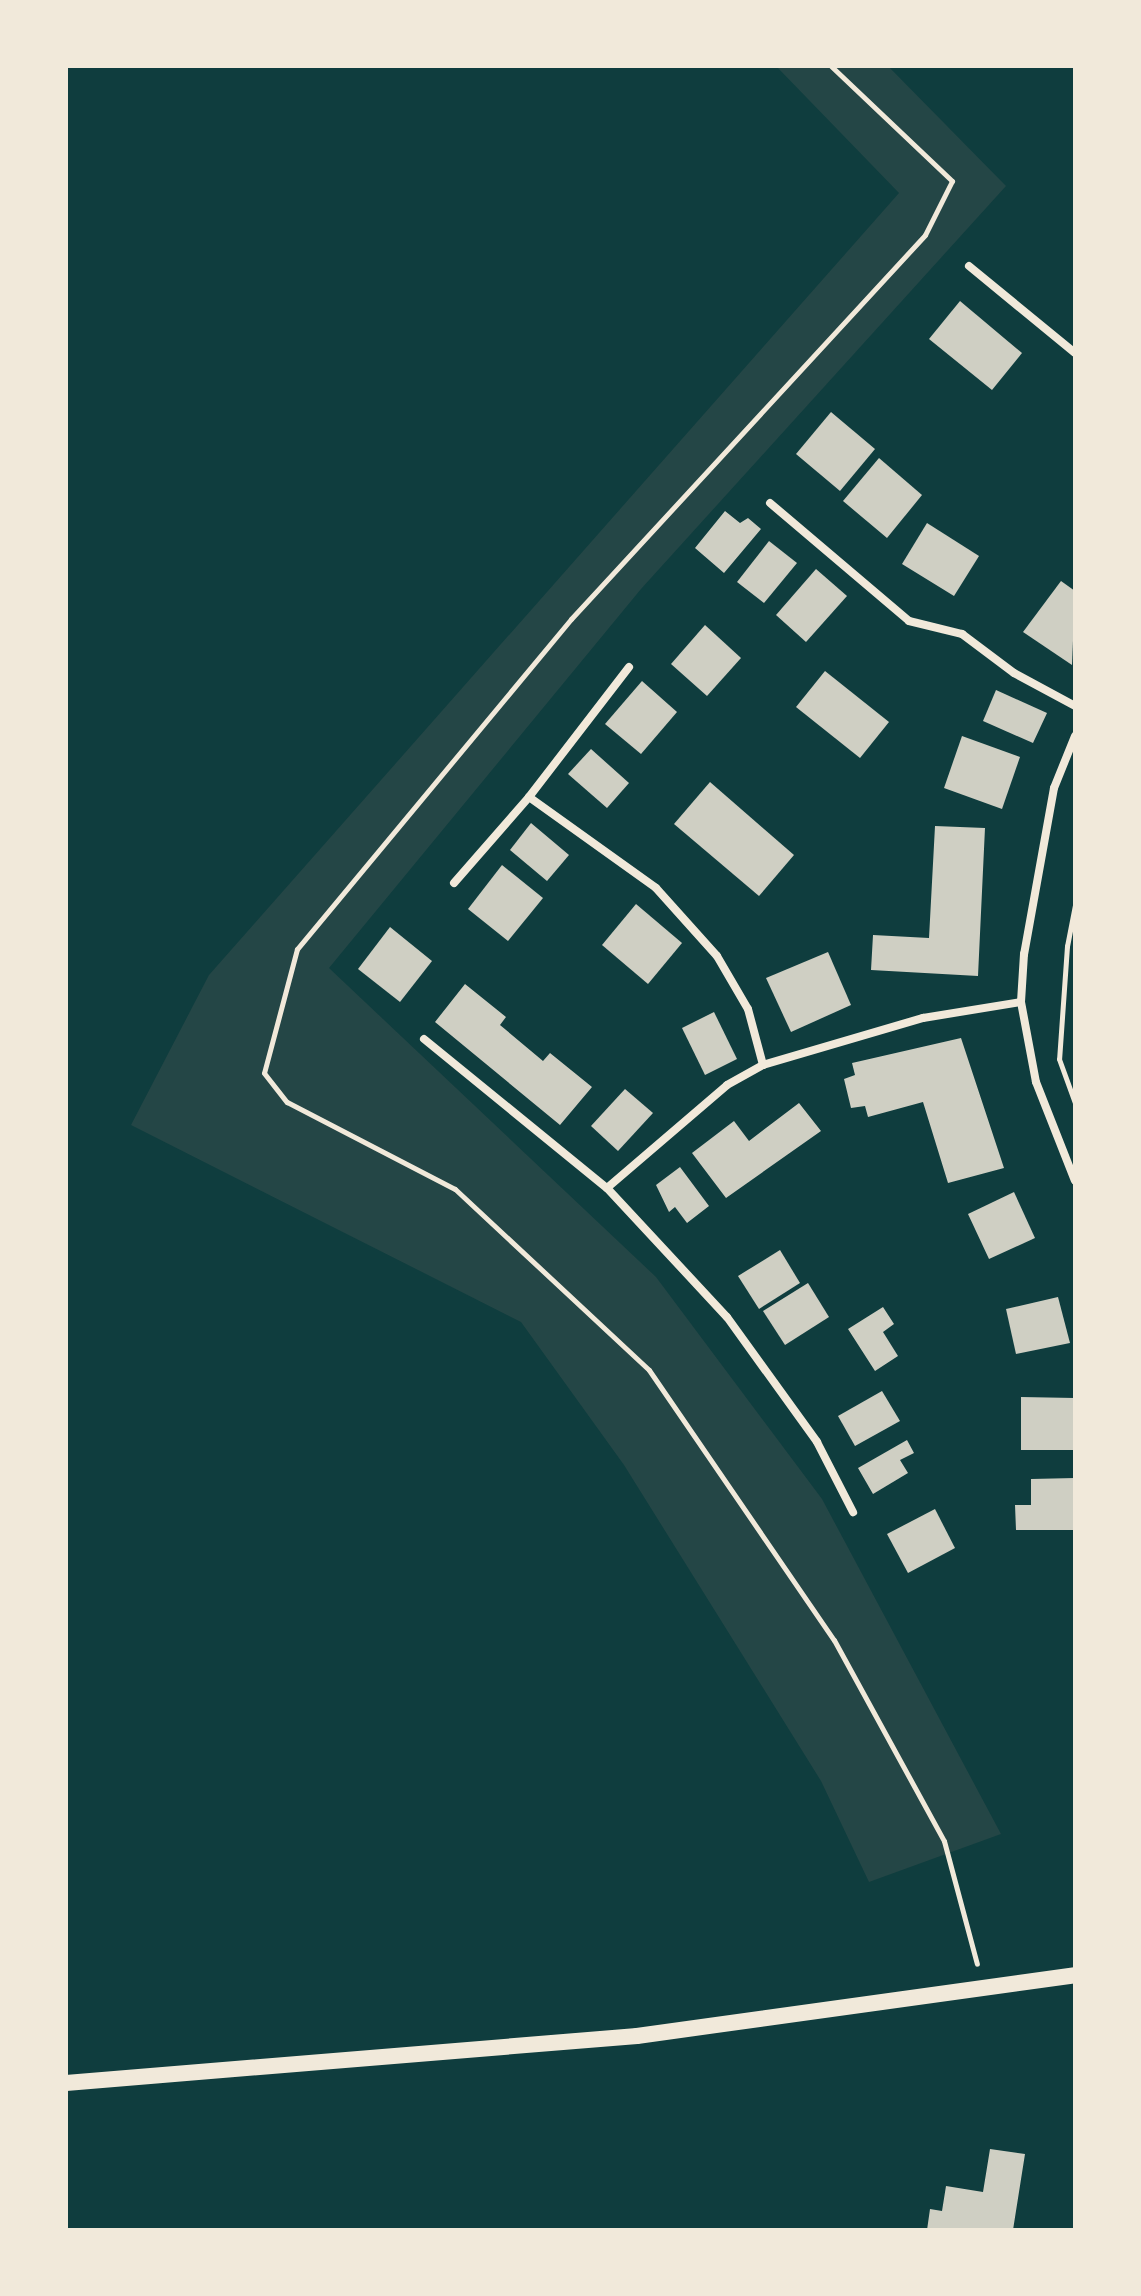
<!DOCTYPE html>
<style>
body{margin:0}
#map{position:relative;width:1141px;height:2296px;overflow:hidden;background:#0f3d3e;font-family:"Times New Roman",serif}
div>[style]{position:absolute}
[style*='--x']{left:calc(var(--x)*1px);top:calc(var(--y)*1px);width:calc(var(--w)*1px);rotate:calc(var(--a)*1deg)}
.green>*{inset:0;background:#244646}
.building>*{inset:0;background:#cfcfc3}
.path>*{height:5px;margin:-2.5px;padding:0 2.5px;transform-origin:2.5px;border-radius:2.5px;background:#f1e9da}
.minor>*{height:8px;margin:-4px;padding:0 4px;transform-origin:4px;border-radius:4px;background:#f1e9da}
.secondary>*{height:16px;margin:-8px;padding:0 8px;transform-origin:8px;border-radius:8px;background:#f1e9da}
span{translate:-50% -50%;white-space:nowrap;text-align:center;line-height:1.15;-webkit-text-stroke:8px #f1e9da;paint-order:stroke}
.frame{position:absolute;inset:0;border:68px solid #f1e9da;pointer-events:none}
</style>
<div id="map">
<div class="green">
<i style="clip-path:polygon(776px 66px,888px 66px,1006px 186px,641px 589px,329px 968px,656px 1277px,822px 1499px,1001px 1834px,869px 1882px,821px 1781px,624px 1465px,521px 1322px,131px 1125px,209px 975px,899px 193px)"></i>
</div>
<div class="building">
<i style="clip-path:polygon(960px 301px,1022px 353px,992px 390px,929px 339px)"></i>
<i style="clip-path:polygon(831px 412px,875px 449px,840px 491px,796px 454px)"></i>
<i style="clip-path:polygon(879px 458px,922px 495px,887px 538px,843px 501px)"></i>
<i style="clip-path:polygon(725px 511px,740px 523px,748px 518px,761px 529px,724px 573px,695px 548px)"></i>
<i style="clip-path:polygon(927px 523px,979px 556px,954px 596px,902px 564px)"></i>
<i style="clip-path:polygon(769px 541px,797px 563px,764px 603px,737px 582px)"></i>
<i style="clip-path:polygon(816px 569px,847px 596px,806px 642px,776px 615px)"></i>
<i style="clip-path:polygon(1061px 581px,1075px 591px,1072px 665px,1023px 632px)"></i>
<i style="clip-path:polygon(705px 625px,741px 658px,707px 696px,671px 664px)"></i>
<i style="clip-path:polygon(825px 671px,889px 722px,860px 758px,796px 707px)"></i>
<i style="clip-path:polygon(642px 681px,677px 712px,641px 754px,605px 724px)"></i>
<i style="clip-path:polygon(996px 690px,1047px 713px,1033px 743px,983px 721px)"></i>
<i style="clip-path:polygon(962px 736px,1020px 757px,1002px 809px,944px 788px)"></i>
<i style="clip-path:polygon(591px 749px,629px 783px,607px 808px,568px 774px)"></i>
<i style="clip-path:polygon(710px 782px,794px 855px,759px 896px,674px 824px)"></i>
<i style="clip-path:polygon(531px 823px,569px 855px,547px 881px,510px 850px)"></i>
<i style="clip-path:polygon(935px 826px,985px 828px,978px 976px,871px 970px,873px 935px,929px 938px)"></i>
<i style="clip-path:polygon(502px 865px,543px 898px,508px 941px,468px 909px)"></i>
<i style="clip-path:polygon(636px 904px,682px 943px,648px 984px,602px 945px)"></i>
<i style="clip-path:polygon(390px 927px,432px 961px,400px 1002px,358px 969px)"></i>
<i style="clip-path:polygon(828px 952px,851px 1005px,791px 1032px,766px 978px)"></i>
<i style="clip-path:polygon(465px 984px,506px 1017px,500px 1025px,543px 1061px,550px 1053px,592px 1087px,560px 1125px,435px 1022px)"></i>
<i style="clip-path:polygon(714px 1012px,737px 1059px,705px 1075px,682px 1028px)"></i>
<i style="clip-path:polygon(961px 1038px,1004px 1168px,948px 1183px,923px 1102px,868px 1117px,865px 1106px,851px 1108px,844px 1079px,855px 1075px,852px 1063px)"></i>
<i style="clip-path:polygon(625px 1089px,653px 1113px,618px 1151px,591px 1126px)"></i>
<i style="clip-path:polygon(799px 1103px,821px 1131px,726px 1198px,692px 1153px,734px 1121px,749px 1141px)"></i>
<i style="clip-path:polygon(680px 1167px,709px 1206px,687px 1223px,675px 1207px,669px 1212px,656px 1185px)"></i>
<i style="clip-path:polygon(1014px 1192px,1035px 1238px,989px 1259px,968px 1214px)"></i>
<i style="clip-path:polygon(780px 1250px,800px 1283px,759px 1309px,738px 1276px)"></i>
<i style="clip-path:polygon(808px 1283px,829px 1317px,785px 1345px,763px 1311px)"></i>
<i style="clip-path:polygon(1058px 1297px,1070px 1343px,1016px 1354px,1006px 1309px)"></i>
<i style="clip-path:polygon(883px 1307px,894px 1324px,883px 1332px,898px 1356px,875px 1371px,848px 1329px)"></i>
<i style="clip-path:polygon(882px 1391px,900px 1421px,855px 1446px,838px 1416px)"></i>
<i style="clip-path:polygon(1021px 1397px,1075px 1398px,1075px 1450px,1021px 1450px)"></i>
<i style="clip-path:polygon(907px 1440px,914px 1453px,900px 1460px,908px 1473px,873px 1494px,858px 1468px)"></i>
<i style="clip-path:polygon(1075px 1478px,1075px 1530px,1016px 1530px,1015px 1505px,1031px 1505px,1031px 1479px)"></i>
<i style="clip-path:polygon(935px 1509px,955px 1548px,908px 1573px,887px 1534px)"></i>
<i style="clip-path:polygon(990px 2149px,1025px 2154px,1013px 2230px,927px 2230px,930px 2209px,942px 2211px,946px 2186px,983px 2192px)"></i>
</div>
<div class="path">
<i style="--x:831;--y:66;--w:167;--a:43.5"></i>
<i style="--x:952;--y:181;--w:60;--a:116.6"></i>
<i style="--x:925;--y:235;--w:522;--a:132.67"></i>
<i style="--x:571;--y:619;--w:429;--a:129.7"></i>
<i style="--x:297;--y:949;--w:128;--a:104.9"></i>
<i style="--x:264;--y:1073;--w:37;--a:52"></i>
<i style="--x:287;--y:1102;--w:189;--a:27.4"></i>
<i style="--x:455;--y:1189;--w:265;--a:43"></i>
<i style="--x:649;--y:1370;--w:327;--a:55.6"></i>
<i style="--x:834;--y:1640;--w:229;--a:61.3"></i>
<i style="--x:944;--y:1841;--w:127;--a:75"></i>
<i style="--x:1075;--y:905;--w:42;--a:101"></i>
<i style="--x:1067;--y:946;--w:113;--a:94"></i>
<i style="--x:1059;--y:1059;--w:47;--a:70"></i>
</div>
<div class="minor">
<i style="--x:969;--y:266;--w:137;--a:39.4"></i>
<i style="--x:770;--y:503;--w:182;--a:40.3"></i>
<i style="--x:909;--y:621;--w:55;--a:13.8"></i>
<i style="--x:962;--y:634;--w:65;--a:36.9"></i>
<i style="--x:1014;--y:673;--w:69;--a:28.4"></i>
<i style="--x:1075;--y:736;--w:56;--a:112"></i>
<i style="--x:1054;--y:788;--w:169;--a:100.2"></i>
<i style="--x:1024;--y:954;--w:48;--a:93.6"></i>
<i style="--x:1021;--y:1002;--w:81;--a:79.4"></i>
<i style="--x:1036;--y:1082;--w:106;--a:68.5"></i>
<i style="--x:529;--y:797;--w:156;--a:35.6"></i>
<i style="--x:656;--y:888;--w:91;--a:48.1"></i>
<i style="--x:717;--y:956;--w:61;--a:59.7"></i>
<i style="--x:748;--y:1009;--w:58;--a:75"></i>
<i style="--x:454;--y:883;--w:114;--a:-48.9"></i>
<i style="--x:529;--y:797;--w:164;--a:-52.4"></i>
<i style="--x:424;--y:1039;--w:236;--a:39.2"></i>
<i style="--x:607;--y:1188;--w:176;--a:47.1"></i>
<i style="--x:727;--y:1317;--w:154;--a:54.2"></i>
<i style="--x:817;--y:1442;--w:79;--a:62.8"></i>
<i style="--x:607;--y:1188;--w:158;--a:-40.6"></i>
<i style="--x:727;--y:1085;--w:41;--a:-29.1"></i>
<i style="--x:763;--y:1065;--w:167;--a:-16.4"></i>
<i style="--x:923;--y:1018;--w:99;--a:-9.3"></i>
</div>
<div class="secondary">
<i style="--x:66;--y:2083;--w:573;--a:-4.71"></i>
<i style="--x:637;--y:2036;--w:442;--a:-7.9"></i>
</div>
<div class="frame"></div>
</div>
